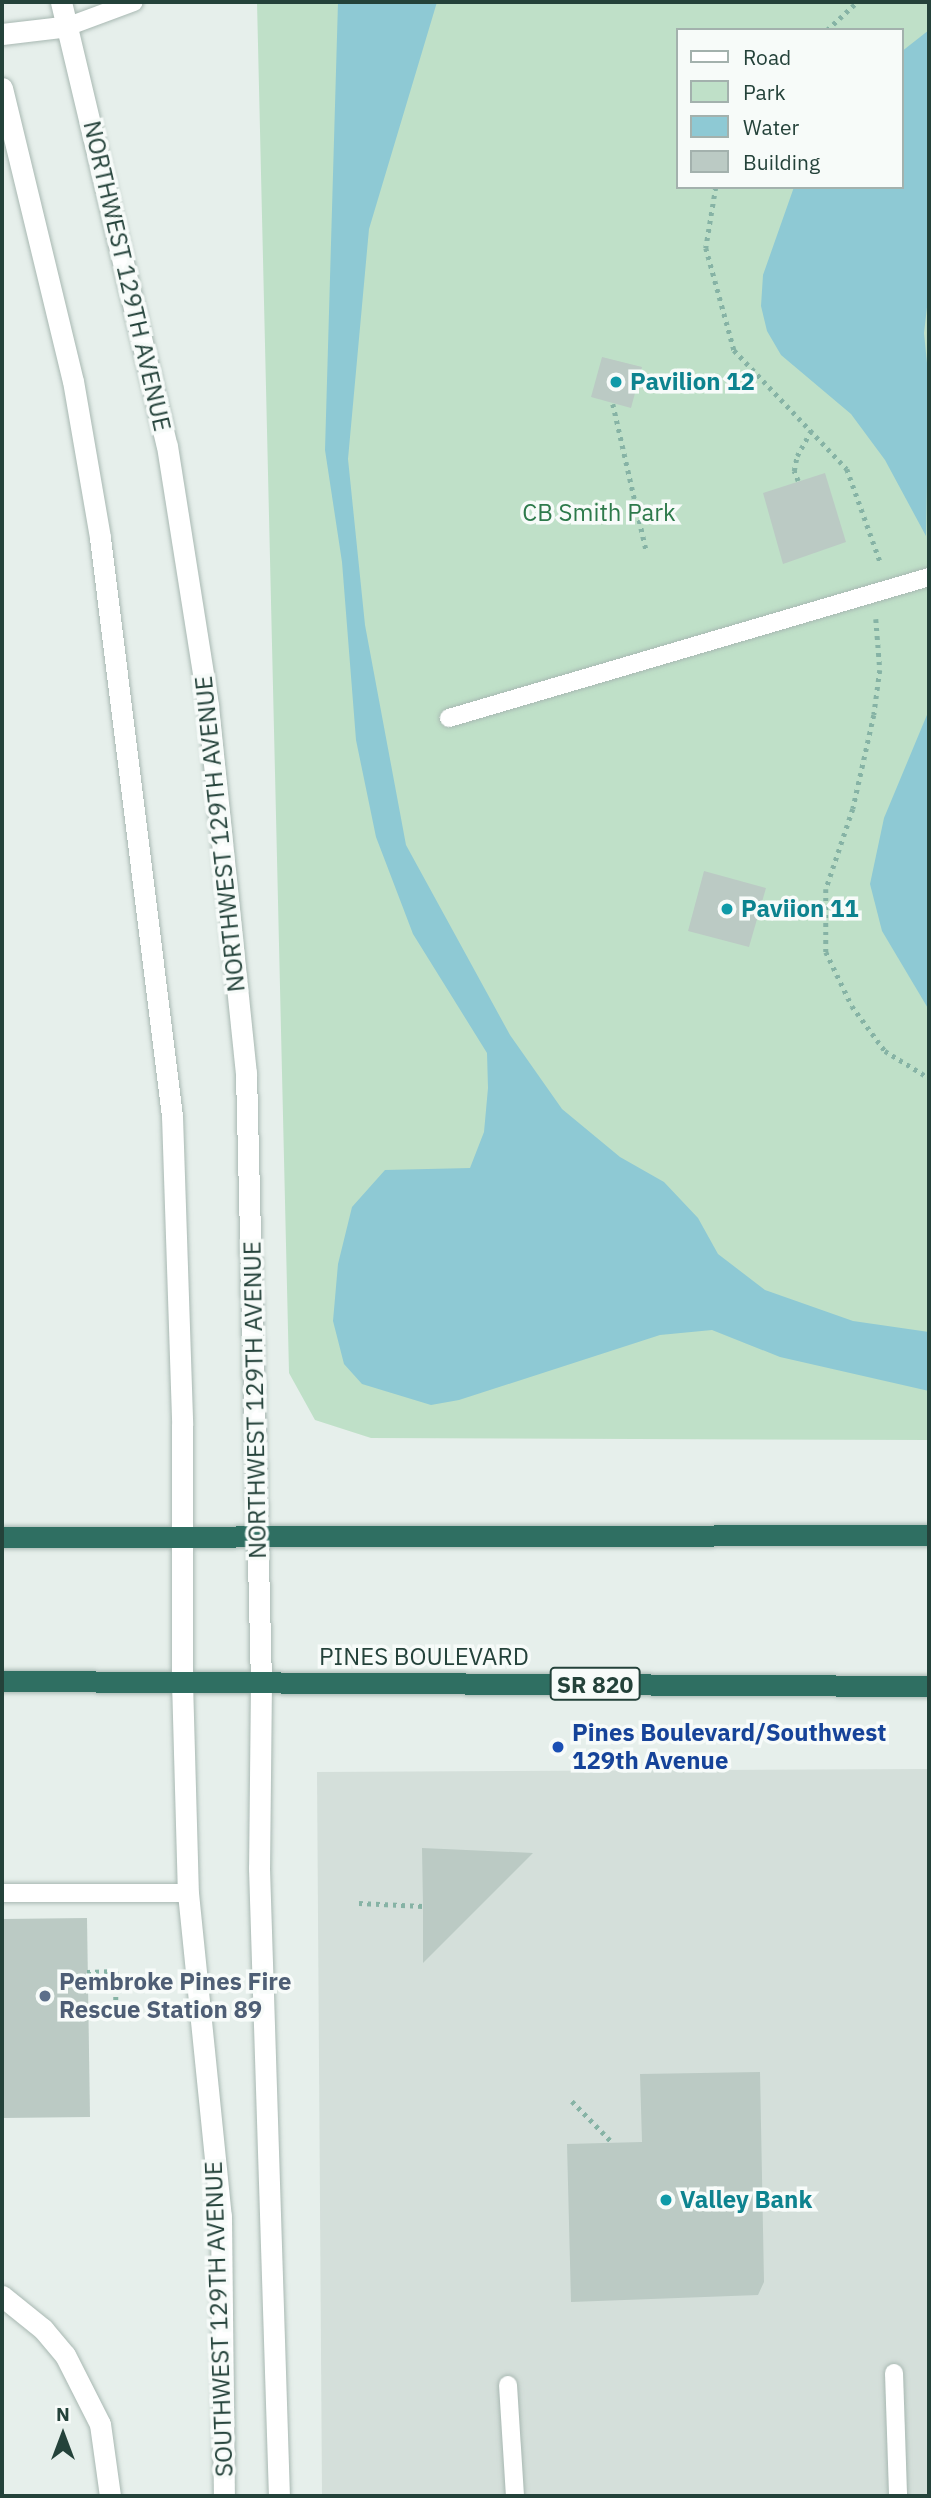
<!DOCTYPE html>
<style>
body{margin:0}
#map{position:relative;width:931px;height:2498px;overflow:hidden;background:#e6efeb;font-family:"IBM Plex Sans",sans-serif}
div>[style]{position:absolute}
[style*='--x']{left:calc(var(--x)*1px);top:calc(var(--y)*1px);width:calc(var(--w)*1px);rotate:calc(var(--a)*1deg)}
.built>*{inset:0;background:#d4dfda}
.green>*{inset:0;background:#bfe0c8}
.water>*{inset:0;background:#8ec9d4}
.building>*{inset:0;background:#bbcac4}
.path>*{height:4.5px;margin-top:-2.25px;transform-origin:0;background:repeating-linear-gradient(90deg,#86b3a5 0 3.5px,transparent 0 8.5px)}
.roads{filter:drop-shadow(0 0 2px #a8b8b2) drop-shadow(0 0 2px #a8b8b2)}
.lane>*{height:18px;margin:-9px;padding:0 9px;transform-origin:9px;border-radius:9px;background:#fff}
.street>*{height:21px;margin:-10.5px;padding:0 10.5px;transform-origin:10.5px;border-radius:10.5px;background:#fff}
.secondary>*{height:21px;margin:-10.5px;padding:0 10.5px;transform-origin:10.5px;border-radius:10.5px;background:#fff}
.highway>*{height:21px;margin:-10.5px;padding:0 10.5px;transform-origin:10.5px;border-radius:10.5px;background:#2f6f62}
.dots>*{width:19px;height:19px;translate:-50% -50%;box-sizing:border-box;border:4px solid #f7fbf9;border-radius:50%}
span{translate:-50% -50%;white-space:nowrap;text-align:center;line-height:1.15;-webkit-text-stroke:7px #f7fbf9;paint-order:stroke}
.shield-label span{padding:2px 5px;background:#f7fbf9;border:2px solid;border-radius:5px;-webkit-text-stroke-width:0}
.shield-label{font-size:23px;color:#24423a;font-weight:700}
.street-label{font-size:24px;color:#24423a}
.culture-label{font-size:24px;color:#0d838f;font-weight:700}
.left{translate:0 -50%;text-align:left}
.park-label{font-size:24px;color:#2d7a4b}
.transit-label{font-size:24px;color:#164399;font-weight:700}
.service-label{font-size:24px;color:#4e5e75;font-weight:700}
.frame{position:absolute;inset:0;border:4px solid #24423a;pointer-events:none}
.legend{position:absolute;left:676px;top:28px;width:228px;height:161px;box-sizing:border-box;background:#f7fbf9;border:2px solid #a3b1ad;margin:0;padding:9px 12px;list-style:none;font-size:21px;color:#24423a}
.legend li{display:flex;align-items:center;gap:14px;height:35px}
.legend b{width:35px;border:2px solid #a3b1ad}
.north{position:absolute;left:28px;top:2400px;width:70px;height:70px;-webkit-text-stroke:5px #f7fbf9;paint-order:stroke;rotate:0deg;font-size:19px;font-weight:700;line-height:28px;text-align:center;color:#24423a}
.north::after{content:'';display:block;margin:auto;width:24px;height:32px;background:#24423a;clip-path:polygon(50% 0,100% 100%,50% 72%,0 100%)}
</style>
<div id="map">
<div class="built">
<i style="clip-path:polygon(929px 1769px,929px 2496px,322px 2496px,317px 1772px)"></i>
</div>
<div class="green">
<i style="clip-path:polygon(evenodd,257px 2px,929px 2px,929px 1440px,371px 1438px,315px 1420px,289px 1373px,257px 2px,677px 30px,901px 30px,901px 187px,677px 187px,677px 30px)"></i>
</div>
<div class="water">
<i style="clip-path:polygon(338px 2px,437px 2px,369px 229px,348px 459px,365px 625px,406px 845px,510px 1035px,562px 1109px,620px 1157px,664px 1182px,698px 1218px,718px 1254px,765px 1290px,853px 1321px,929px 1332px,929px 1391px,780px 1357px,712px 1330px,660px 1335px,459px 1400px,431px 1405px,362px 1384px,344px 1364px,333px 1321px,338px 1264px,352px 1207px,385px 1170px,470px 1168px,484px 1132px,488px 1088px,487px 1053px,413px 934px,376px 837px,356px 740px,342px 562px,325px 450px)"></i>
<i style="clip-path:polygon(929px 30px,929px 290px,924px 333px,929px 383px,926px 536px,885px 460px,851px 414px,781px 355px,767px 331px,761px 306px,763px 275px,794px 187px,901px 187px,901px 52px)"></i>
<i style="clip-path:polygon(929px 710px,929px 1010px,882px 931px,870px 884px,884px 818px)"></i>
</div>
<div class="building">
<i style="clip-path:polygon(602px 357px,642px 367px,631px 408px,591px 397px)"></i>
<i style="clip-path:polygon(825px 473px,846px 542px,783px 564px,763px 493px)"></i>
<i style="clip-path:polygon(704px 871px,766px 888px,749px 947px,688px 931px)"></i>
<i style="clip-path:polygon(422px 1848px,533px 1853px,423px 1963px,423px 1906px)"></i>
<i style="clip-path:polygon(87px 1918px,90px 2117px,2px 2118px,2px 1919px)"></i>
<i style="clip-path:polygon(760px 2072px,764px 2282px,758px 2295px,571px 2302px,567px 2144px,642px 2142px,640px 2074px)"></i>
</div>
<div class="path">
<i style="--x:827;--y:30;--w:41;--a:-43"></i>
<i style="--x:716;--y:187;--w:62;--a:99.3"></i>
<i style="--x:706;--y:248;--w:106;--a:74.6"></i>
<i style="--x:734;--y:350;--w:164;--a:46.5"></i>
<i style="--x:847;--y:469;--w:101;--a:70.3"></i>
<i style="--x:613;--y:404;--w:149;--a:77.2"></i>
<i style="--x:798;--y:481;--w:11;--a:-112"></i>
<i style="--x:794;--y:471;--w:15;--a:-79"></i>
<i style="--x:797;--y:456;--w:31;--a:-61"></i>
<i style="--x:876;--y:619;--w:51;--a:85.5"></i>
<i style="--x:880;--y:670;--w:45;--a:97.6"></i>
<i style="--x:874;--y:715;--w:96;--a:102.6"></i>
<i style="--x:853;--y:809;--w:84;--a:108.6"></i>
<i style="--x:826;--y:889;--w:63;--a:90"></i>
<i style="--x:826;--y:952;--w:60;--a:64.3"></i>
<i style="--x:852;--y:1006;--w:56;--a:53.7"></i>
<i style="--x:885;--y:1051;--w:52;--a:31.5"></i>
<i style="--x:359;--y:1903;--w:64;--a:2.7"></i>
<i style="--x:87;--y:1972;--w:29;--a:-2"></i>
<i style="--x:116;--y:1971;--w:47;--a:90"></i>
<i style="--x:572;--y:2101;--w:59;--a:45.7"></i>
</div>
<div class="roads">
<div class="lane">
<i style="--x:69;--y:26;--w:69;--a:-20.3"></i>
<i style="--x:449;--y:718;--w:500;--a:-16.37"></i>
<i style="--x:2;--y:1893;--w:186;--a:0"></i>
<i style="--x:894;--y:2373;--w:123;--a:88.1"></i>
<i style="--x:508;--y:2385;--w:111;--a:86.4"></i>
</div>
<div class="street">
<i style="--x:2;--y:34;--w:67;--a:-6.8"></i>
<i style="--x:182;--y:1681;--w:212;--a:88.4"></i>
<i style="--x:188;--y:1893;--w:325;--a:84.2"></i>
<i style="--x:221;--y:2216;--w:280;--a:89.4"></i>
<i style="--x:261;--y:1682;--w:186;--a:90.6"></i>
<i style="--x:259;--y:1868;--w:628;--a:88.18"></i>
<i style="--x:2;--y:2296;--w:53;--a:38.8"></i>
<i style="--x:43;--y:2329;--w:34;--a:50"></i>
<i style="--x:65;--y:2355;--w:77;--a:63.1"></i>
<i style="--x:100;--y:2424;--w:73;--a:82.1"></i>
</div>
<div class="secondary">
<i style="--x:61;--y:2;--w:456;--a:76.6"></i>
<i style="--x:167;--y:446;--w:263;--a:81"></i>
<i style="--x:208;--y:706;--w:369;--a:84.1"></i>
<i style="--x:246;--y:1073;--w:609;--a:88.59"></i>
<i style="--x:2;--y:88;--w:301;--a:76.4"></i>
<i style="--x:73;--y:381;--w:159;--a:80.2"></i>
<i style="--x:100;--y:538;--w:582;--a:82.9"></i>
<i style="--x:172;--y:1116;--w:309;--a:88.1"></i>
<i style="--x:182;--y:1425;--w:256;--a:90"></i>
</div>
<div class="highway">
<i style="--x:2;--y:1537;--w:927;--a:-0.12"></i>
<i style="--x:2;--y:1681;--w:927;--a:0.31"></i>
</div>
</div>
<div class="dots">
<i style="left:616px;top:382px;background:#0f9aa8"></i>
<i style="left:727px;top:909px;background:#0f9aa8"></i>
<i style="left:558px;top:1747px;background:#1a4fb4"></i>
<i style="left:45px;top:1996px;background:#5c6f8a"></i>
<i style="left:666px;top:2200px;background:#0f9aa8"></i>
</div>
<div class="shield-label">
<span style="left:595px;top:1684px">SR 820</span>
</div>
<div class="street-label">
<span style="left:127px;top:276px;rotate:77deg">NORTHWEST 129TH AVENUE</span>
<span style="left:220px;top:834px;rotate:-96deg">NORTHWEST 129TH AVENUE</span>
<span style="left:255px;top:1400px;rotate:-91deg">NORTHWEST 129TH AVENUE</span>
<span style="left:424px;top:1657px">PINES BOULEVARD</span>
<span style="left:219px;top:2319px;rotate:-92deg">SOUTHWEST 129TH AVENUE</span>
</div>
<div class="culture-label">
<span class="left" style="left:630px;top:382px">Pavilion 12</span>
<span class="left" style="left:741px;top:909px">Paviion 11</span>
<span class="left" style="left:680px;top:2200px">Valley Bank</span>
</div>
<div class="park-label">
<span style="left:599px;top:513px">CB Smith Park</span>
</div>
<div class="transit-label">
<span class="left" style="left:572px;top:1747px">Pines Boulevard/Southwest<br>129th Avenue</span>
</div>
<div class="service-label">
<span class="left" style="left:59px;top:1996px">Pembroke Pines Fire<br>Rescue Station 89</span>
</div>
<div class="frame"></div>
<ul class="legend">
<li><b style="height:9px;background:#fff"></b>Road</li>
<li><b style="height:19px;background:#bfe0c8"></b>Park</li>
<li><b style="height:19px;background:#8ec9d4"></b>Water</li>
<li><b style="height:19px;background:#bbcac4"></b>Building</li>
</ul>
<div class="north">N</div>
</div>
